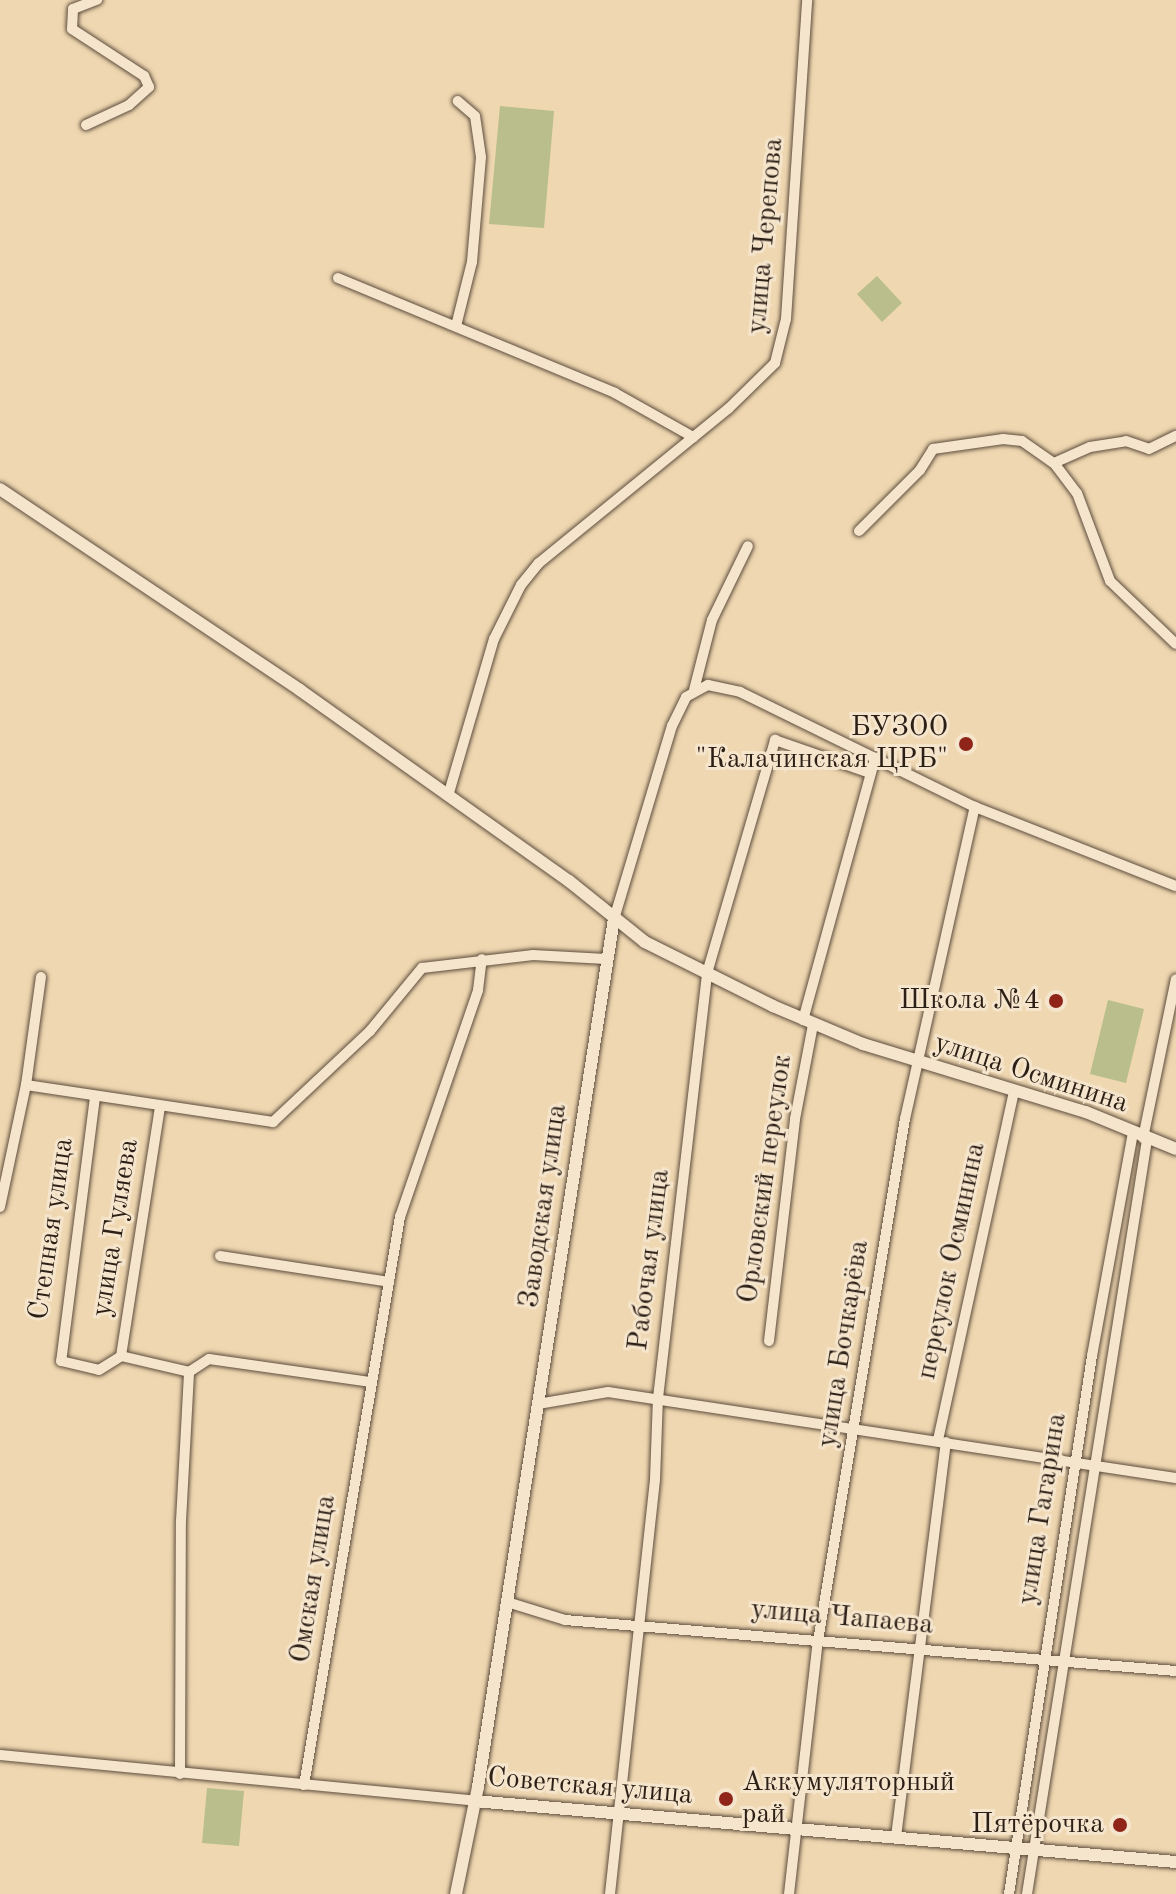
<!DOCTYPE html>
<meta charset="utf-8">
<style>
body{margin:0}
#map{position:relative;width:1176px;height:1894px;overflow:hidden;background:#efd7b1;font-family:"Old Standard TT",serif}
div>[style]{position:absolute}
[style*='--x']{left:calc(var(--x)*1px);top:calc(var(--y)*1px);width:calc(var(--w)*1px);rotate:calc(var(--a)*1deg)}
.green>*{inset:0;background:#b9be8c}
.roads{filter:drop-shadow(0 0 2px #5d4d3d) drop-shadow(0 0 2px #5d4d3d)}
.minor>*{height:10px;margin:-5px;padding:0 5px;transform-origin:5px;border-radius:5px;background:#f5e5cc}
.tertiary>*{height:12px;margin:-6px;padding:0 6px;transform-origin:6px;border-radius:6px;background:#f5e5cc}
.dots>*{width:22px;height:22px;translate:-50% -50%;box-sizing:border-box;border:4px solid #f5e5cc;border-radius:50%}
span{translate:-50% -50%;white-space:nowrap;text-align:center;line-height:1.15;-webkit-text-stroke:6px #f5e5cc;paint-order:stroke}
.street-label{font-size:28px;color:#2c1f16}
.poi-label{font-size:28px;color:#2c1f16}
.right{translate:-100% -50%;text-align:right}
.left{translate:0 -50%;text-align:left}
</style>
<div id="map">
<div class="green">
<i style="clip-path:polygon(500px 106px,554px 111px,544px 228px,489px 224px)"></i>
<i style="clip-path:polygon(877px 276px,902px 303px,882px 322px,857px 294px)"></i>
<i style="clip-path:polygon(1108px 1000px,1144px 1009px,1126px 1083px,1090px 1074px)"></i>
<i style="clip-path:polygon(207px 1788px,244px 1791px,239px 1846px,202px 1843px)"></i>
</div>
<div class="roads">
<div class="minor">
<i style="--x:86;--y:125;--w:47;--a:-24.9"></i>
<i style="--x:129;--y:105;--w:27;--a:-42"></i>
<i style="--x:149;--y:87;--w:12;--a:-114"></i>
<i style="--x:144;--y:76;--w:86;--a:-146.9"></i>
<i style="--x:72;--y:29;--w:20;--a:-87"></i>
<i style="--x:73;--y:9;--w:26;--a:-21"></i>
<i style="--x:338;--y:278;--w:300;--a:22.5"></i>
<i style="--x:615;--y:393;--w:90;--a:29.4"></i>
<i style="--x:456;--y:326;--w:66;--a:-76"></i>
<i style="--x:472;--y:262;--w:105;--a:-85.1"></i>
<i style="--x:481;--y:157;--w:41;--a:-98.3"></i>
<i style="--x:475;--y:116;--w:23;--a:-139"></i>
<i style="--x:1054;--y:463;--w:39;--a:-24"></i>
<i style="--x:1090;--y:447;--w:36;--a:-9"></i>
<i style="--x:1126;--y:441;--w:24;--a:19"></i>
<i style="--x:1149;--y:449;--w:30;--a:-26"></i>
<i style="--x:859;--y:531;--w:86;--a:-45"></i>
<i style="--x:920;--y:470;--w:25;--a:-58"></i>
<i style="--x:933;--y:449;--w:71;--a:-8.1"></i>
<i style="--x:1003;--y:439;--w:19;--a:6"></i>
<i style="--x:1022;--y:441;--w:39;--a:35"></i>
<i style="--x:1054;--y:463;--w:38;--a:53"></i>
<i style="--x:1077;--y:493;--w:94;--a:69.4"></i>
<i style="--x:1110;--y:581;--w:91;--a:43.7"></i>
<i style="--x:694;--y:690;--w:72;--a:-75.6"></i>
<i style="--x:712;--y:620;--w:82;--a:-64.1"></i>
<i style="--x:448;--y:796;--w:164;--a:-73.7"></i>
<i style="--x:494;--y:639;--w:60;--a:-63.4"></i>
<i style="--x:521;--y:585;--w:28;--a:-51"></i>
<i style="--x:539;--y:563;--w:244;--a:-39.2"></i>
<i style="--x:728;--y:409;--w:66;--a:-44.4"></i>
<i style="--x:775;--y:363;--w:45;--a:-76"></i>
<i style="--x:786;--y:319;--w:320;--a:-86.2"></i>
<i style="--x:614;--y:919;--w:202;--a:-73.3"></i>
<i style="--x:672;--y:726;--w:32;--a:-64"></i>
<i style="--x:686;--y:697;--w:25;--a:-29"></i>
<i style="--x:708;--y:685;--w:33;--a:12"></i>
<i style="--x:740;--y:692;--w:262;--a:26.1"></i>
<i style="--x:975;--y:807;--w:216;--a:21.5"></i>
<i style="--x:803;--y:1020;--w:272;--a:-74.6"></i>
<i style="--x:26;--y:1085;--w:250;--a:8.5"></i>
<i style="--x:273;--y:1122;--w:133;--a:-43.2"></i>
<i style="--x:370;--y:1031;--w:82;--a:-50.5"></i>
<i style="--x:422;--y:968;--w:112;--a:-6.7"></i>
<i style="--x:533;--y:955;--w:73;--a:3.1"></i>
<i style="--x:95;--y:1097;--w:266;--a:97.3"></i>
<i style="--x:61;--y:1361;--w:39;--a:13"></i>
<i style="--x:99;--y:1370;--w:26;--a:-32"></i>
<i style="--x:121;--y:1356;--w:70;--a:13.2"></i>
<i style="--x:189;--y:1372;--w:24;--a:-33"></i>
<i style="--x:209;--y:1359;--w:164;--a:8.1"></i>
<i style="--x:1143;--y:1138;--w:162;--a:-78.3"></i>
<i style="--x:0;--y:1207;--w:125;--a:-78"></i>
<i style="--x:26;--y:1085;--w:109;--a:-82.1"></i>
<i style="--x:220;--y:1256;--w:171;--a:8.7"></i>
<i style="--x:769;--y:1341;--w:224;--a:-83.3"></i>
<i style="--x:795;--y:1119;--w:96;--a:-79.2"></i>
<i style="--x:121;--y:1356;--w:252;--a:-81.1"></i>
<i style="--x:538;--y:1404;--w:71;--a:-9.7"></i>
<i style="--x:608;--y:1392;--w:574;--a:8.61"></i>
<i style="--x:938;--y:1440;--w:356;--a:-77.7"></i>
<i style="--x:507;--y:1602;--w:61;--a:17.2"></i>
<i style="--x:565;--y:1620;--w:613;--a:4.77"></i>
<i style="--x:0;--y:1755;--w:476;--a:5.5"></i>
<i style="--x:180;--y:1774;--w:253;--a:-89.8"></i>
<i style="--x:181;--y:1521;--w:149;--a:-86.9"></i>
<i style="--x:304;--y:1785;--w:576;--a:-80.41"></i>
<i style="--x:400;--y:1217;--w:240;--a:-71"></i>
<i style="--x:478;--y:990;--w:31;--a:-83"></i>
<i style="--x:896;--y:1837;--w:398;--a:-82.8"></i>
<i style="--x:610;--y:1894;--w:417;--a:-83.8"></i>
<i style="--x:655;--y:1479;--w:81;--a:-87.9"></i>
<i style="--x:658;--y:1398;--w:428;--a:-83.4"></i>
<i style="--x:707;--y:973;--w:243;--a:-73.7"></i>
<i style="--x:775;--y:740;--w:101;--a:19.2"></i>
<i style="--x:789;--y:1894;--w:255;--a:-83.5"></i>
<i style="--x:818;--y:1641;--w:529;--a:-80.54"></i>
<i style="--x:905;--y:1119;--w:320;--a:-77.4"></i>
<i style="--x:1009;--y:1894;--w:544;--a:-81.23"></i>
<i style="--x:1092;--y:1356;--w:228;--a:-79.6"></i>
<i style="--x:1027;--y:1894;--w:763;--a:-80.96"></i>
</div>
<div class="tertiary">
<i style="--x:0;--y:489;--w:361;--a:33.8"></i>
<i style="--x:300;--y:690;--w:330;--a:35.4"></i>
<i style="--x:569;--y:881;--w:97;--a:38.8"></i>
<i style="--x:645;--y:942;--w:143;--a:26.6"></i>
<i style="--x:773;--y:1006;--w:98;--a:22.9"></i>
<i style="--x:863;--y:1044;--w:233;--a:17"></i>
<i style="--x:1086;--y:1112;--w:97;--a:22.3"></i>
<i style="--x:474;--y:1801;--w:705;--a:4.97"></i>
<i style="--x:456;--y:1894;--w:109;--a:-78.4"></i>
<i style="--x:478;--y:1787;--w:879;--a:-81.1"></i>
</div>
</div>
<div class="dots">
<i style="left:966px;top:744px;background:#8f2418"></i>
<i style="left:1056px;top:1001px;background:#8f2418"></i>
<i style="left:726px;top:1799px;background:#8f2418"></i>
<i style="left:1120px;top:1825px;background:#8f2418"></i>
</div>
<div class="street-label">
<span style="left:766px;top:236px;rotate:-85deg">улица Черепова</span>
<span style="left:1031px;top:1074px;rotate:18deg">улица Осминина</span>
<span style="left:766px;top:1179px;rotate:-82deg">Орловский переулок</span>
<span style="left:544px;top:1206px;rotate:-82deg">Заводская улица</span>
<span style="left:116px;top:1228px;rotate:-81deg">улица Гуляева</span>
<span style="left:52px;top:1229px;rotate:-82deg">Степная улица</span>
<span style="left:650px;top:1260px;rotate:-83deg">Рабочая улица</span>
<span style="left:952px;top:1261px;rotate:-78deg">переулок Осминина</span>
<span style="left:844px;top:1344px;rotate:-81deg">улица Бочкарёва</span>
<span style="left:1043px;top:1509px;rotate:-81deg">улица Гагарина</span>
<span style="left:314px;top:1579px;rotate:-81deg">Омская улица</span>
<span style="left:842px;top:1618px;rotate:5deg">улица Чапаева</span>
<span style="left:590px;top:1787px;rotate:5deg">Советская улица</span>
</div>
<div class="poi-label">
<span class="right" style="left:948px;top:744px">БУЗОО<br>"Калачинская ЦРБ"</span>
<span class="right" style="left:1040px;top:1001px">Школа №4</span>
<span class="left" style="left:742px;top:1799px">Аккумуляторный<br>рай</span>
<span class="right" style="left:1104px;top:1825px">Пятёрочка</span>
</div>
</div>
